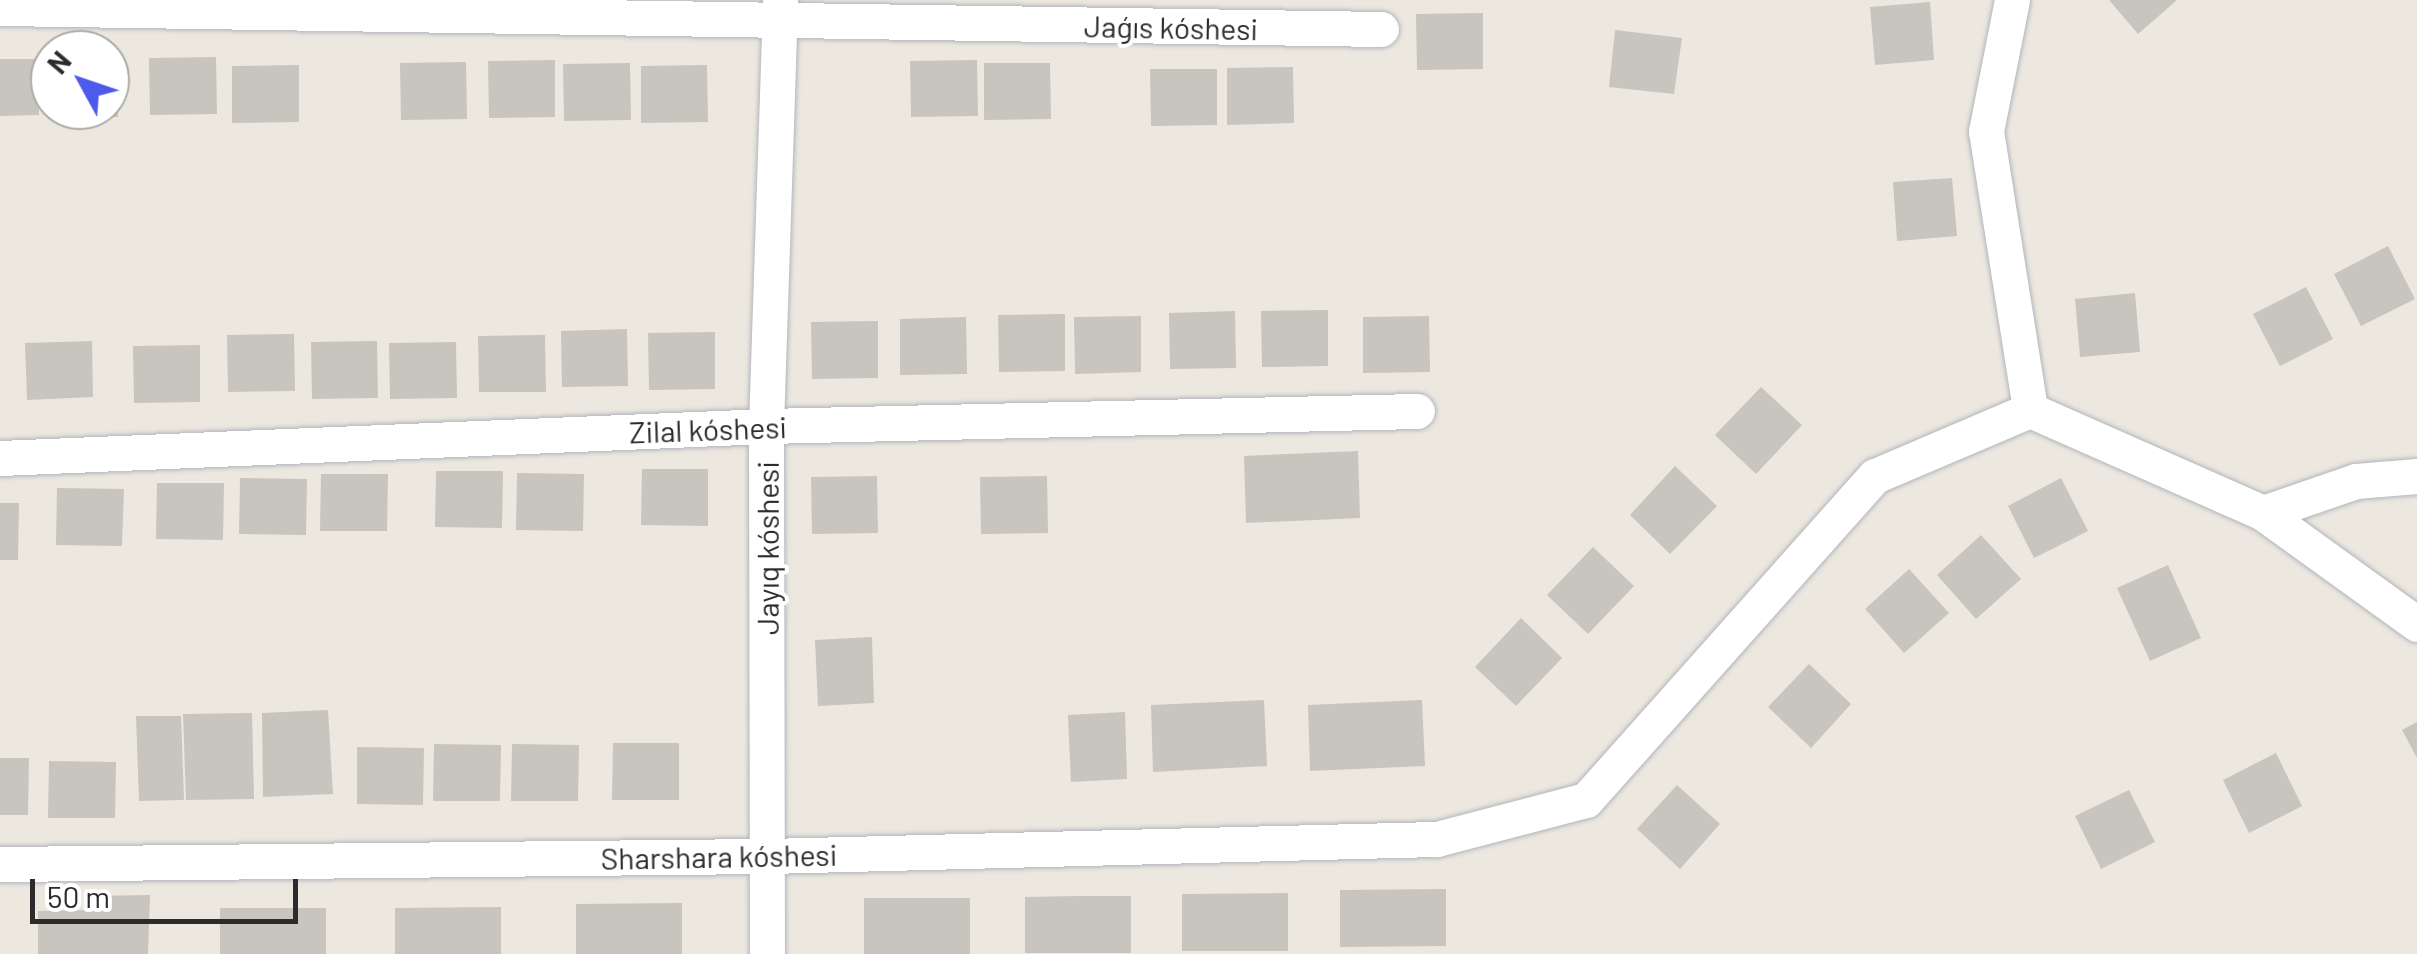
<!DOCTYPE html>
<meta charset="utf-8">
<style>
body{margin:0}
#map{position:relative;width:2417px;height:954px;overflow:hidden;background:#ece8df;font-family:Barlow,sans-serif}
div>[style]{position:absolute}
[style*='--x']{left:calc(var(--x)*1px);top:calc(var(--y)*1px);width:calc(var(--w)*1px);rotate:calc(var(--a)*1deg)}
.building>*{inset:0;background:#c8c4be}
.roads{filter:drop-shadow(0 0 2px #b2b4be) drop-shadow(0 0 2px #b2b4be)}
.minor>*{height:35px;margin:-17.5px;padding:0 17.5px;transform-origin:17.5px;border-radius:17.5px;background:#fff}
span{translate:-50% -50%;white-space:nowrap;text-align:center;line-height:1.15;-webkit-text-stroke:8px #fff;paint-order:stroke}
.street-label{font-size:30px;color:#2b2b2b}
.north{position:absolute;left:30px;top:30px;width:100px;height:100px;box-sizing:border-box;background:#fff;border:2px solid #aaa;border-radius:50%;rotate:310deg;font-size:28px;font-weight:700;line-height:40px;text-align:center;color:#2b2b2b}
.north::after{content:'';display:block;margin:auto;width:35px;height:45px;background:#4e5aea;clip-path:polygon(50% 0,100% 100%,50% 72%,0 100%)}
.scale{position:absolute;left:30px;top:879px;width:268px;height:45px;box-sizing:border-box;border:5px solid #2b2b2b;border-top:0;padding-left:12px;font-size:30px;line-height:35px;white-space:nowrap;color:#2b2b2b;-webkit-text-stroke:8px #fff;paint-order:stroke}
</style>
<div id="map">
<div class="building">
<i style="clip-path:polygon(2109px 0,2177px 0,2138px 34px)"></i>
<i style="clip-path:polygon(1930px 2px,1934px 60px,1875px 65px,1870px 7px)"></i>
<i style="clip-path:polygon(1483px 13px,1483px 69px,1417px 70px,1416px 14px)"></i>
<i style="clip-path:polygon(1615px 30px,1682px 38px,1674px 94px,1609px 87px)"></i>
<i style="clip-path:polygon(216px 57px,217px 114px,150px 115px,149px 58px)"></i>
<i style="clip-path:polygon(0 59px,39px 59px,39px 115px,0 116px)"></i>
<i style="clip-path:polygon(110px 60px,118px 60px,118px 117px,52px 118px,52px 110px,110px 110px)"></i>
<i style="clip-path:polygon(555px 60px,555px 117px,489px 118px,488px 61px)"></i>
<i style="clip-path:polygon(977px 60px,978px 116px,911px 117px,910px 61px)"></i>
<i style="clip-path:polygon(466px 62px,467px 119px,401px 120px,400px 63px)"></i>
<i style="clip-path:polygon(630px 63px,631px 120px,564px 121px,563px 64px)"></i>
<i style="clip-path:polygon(984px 63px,1050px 63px,1051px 119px,984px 120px)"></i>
<i style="clip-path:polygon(299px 65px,299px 122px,232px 123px,232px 66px)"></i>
<i style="clip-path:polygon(707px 65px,708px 122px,641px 123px,641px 66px)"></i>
<i style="clip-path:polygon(1293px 67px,1294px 123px,1227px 125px,1227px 68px)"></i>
<i style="clip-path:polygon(1150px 69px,1217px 69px,1217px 125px,1151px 126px)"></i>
<i style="clip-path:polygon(1952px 178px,1957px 236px,1897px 241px,1893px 182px)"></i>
<i style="clip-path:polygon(2388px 246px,2415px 299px,2361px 326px,2334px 274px)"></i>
<i style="clip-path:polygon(2306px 287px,2333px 339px,2280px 366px,2253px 314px)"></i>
<i style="clip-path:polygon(2135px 293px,2140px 352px,2080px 357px,2075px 299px)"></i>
<i style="clip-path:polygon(1328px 310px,1328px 366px,1262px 367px,1261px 311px)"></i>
<i style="clip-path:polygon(1235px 311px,1236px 368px,1170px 369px,1169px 313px)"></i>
<i style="clip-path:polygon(1065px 314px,1065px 371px,999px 372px,998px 315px)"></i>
<i style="clip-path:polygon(1141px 316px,1141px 372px,1075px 374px,1074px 317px)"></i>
<i style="clip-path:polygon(1429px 316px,1430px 372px,1363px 373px,1363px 317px)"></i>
<i style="clip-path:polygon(966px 317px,967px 374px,900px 375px,900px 319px)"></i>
<i style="clip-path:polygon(878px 321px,878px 378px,812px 379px,811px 322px)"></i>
<i style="clip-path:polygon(627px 329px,628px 386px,562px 387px,561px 331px)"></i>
<i style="clip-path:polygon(715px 332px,715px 389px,649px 390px,648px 333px)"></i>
<i style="clip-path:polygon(294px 334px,295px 391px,228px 392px,227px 335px)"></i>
<i style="clip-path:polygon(545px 335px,546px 392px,479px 392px,478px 336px)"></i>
<i style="clip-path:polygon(92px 341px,93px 397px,27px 400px,25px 343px)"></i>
<i style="clip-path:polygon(377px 341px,378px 398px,312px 399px,311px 342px)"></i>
<i style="clip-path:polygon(456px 342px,457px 398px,390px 399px,389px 343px)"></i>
<i style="clip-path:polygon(200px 345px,200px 402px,134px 403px,133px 346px)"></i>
<i style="clip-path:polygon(1761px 387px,1802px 425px,1756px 474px,1715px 435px)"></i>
<i style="clip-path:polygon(1358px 451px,1360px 518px,1246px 523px,1244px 456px)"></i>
<i style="clip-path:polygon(1675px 466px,1717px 506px,1670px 554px,1630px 515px)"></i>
<i style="clip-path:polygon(642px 469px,708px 469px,708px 526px,641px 525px)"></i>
<i style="clip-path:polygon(436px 471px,503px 471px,502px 528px,435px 527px)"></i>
<i style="clip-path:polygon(517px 473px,584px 474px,583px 531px,516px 530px)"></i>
<i style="clip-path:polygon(321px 474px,388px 474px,387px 531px,320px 531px)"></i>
<i style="clip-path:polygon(877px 476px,878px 533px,812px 534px,811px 477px)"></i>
<i style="clip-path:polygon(1047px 476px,1048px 533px,981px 534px,980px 477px)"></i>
<i style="clip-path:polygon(240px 478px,307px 479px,306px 535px,239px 534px)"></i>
<i style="clip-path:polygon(2061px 478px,2088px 531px,2034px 558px,2008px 506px)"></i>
<i style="clip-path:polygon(157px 483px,224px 483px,223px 540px,156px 539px)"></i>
<i style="clip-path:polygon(57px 488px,124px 489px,122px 546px,56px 545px)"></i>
<i style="clip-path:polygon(0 503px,19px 503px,18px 560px,0 560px)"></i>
<i style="clip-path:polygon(1981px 535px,2021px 579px,1976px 619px,1937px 575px)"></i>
<i style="clip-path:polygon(1593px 547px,1634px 586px,1588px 634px,1547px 595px)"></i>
<i style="clip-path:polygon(2168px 565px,2201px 638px,2150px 661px,2117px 588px)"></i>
<i style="clip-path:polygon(1909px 569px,1949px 613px,1904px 653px,1865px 609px)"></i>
<i style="clip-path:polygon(1521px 618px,1562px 658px,1516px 706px,1475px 667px)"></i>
<i style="clip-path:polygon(872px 637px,874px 703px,818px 706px,815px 640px)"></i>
<i style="clip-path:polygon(1809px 664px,1851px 704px,1811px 748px,1768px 707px)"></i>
<i style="clip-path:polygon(1264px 700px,1267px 766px,1153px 772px,1151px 705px)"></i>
<i style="clip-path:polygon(1422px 700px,1425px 766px,1310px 771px,1308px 705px)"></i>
<i style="clip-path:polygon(328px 710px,333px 794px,263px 797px,262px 713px)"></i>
<i style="clip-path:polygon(1125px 712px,1127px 779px,1071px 782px,1068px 715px)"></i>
<i style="clip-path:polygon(252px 713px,254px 799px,186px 800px,183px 714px)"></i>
<i style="clip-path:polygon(136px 716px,181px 716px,184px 800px,139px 801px)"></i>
<i style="clip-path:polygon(2417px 722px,2417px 758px,2402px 730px)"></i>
<i style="clip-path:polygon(613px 743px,679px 743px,679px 800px,612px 800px)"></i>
<i style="clip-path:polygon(434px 744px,501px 745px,500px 801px,433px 801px)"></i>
<i style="clip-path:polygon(512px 744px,579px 745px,578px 801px,511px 801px)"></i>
<i style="clip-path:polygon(357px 747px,424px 748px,423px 805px,357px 804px)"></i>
<i style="clip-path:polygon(2276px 753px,2302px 806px,2249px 833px,2223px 780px)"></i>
<i style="clip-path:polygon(0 758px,29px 758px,28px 815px,0 815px)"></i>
<i style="clip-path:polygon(49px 761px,116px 762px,115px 818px,48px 818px)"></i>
<i style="clip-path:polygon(1677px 785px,1720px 824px,1680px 869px,1637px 829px)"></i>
<i style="clip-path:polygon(2129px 790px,2155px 842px,2101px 869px,2075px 816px)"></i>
<i style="clip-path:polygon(1446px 889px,1446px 946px,1340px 947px,1340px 890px)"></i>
<i style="clip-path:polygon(1288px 893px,1288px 951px,1182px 951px,1182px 894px)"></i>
<i style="clip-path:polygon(150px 895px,148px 954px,38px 954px,38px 911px,90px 910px,90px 896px)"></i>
<i style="clip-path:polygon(1077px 896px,1131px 896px,1131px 953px,1025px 953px,1025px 897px)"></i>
<i style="clip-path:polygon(864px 898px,970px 898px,970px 954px,864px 954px)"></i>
<i style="clip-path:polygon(682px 903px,682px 954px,576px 954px,576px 904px)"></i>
<i style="clip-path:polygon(501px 907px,501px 954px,395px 954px,395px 908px)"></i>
<i style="clip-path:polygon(220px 908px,326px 908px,326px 954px,220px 954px)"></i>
</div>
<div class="roads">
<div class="minor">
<i style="--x:2012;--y:0;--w:134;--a:101.2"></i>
<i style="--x:1986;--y:131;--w:282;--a:81"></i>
<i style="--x:0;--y:8;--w:1381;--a:0.87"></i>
<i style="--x:0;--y:458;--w:767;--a:-2.39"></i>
<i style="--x:766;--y:426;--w:651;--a:-1.32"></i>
<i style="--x:2263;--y:513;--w:98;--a:-19"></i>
<i style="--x:2356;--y:481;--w:61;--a:-4.7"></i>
<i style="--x:0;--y:864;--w:769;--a:-0.6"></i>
<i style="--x:769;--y:856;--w:668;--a:-1.46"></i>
<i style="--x:1437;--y:839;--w:154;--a:-14.7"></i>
<i style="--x:1586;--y:800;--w:434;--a:-48.3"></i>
<i style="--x:1875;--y:476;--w:168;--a:-23.1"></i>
<i style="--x:2030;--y:410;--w:255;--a:23.8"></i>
<i style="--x:2263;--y:513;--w:190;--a:35.8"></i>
<i style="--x:767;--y:954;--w:528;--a:-90.11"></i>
<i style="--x:766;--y:426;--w:426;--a:-88.1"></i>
</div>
</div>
<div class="street-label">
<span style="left:1171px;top:27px;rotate:1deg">Jaǵıs kóshesi</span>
<span style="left:708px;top:429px;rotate:-2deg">Zilal kóshesi</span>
<span style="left:767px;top:548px;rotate:-90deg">Jayıq kóshesi</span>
<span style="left:719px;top:856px;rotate:-1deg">Sharshara kóshesi</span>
</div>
<div class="north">N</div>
<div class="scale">50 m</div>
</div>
